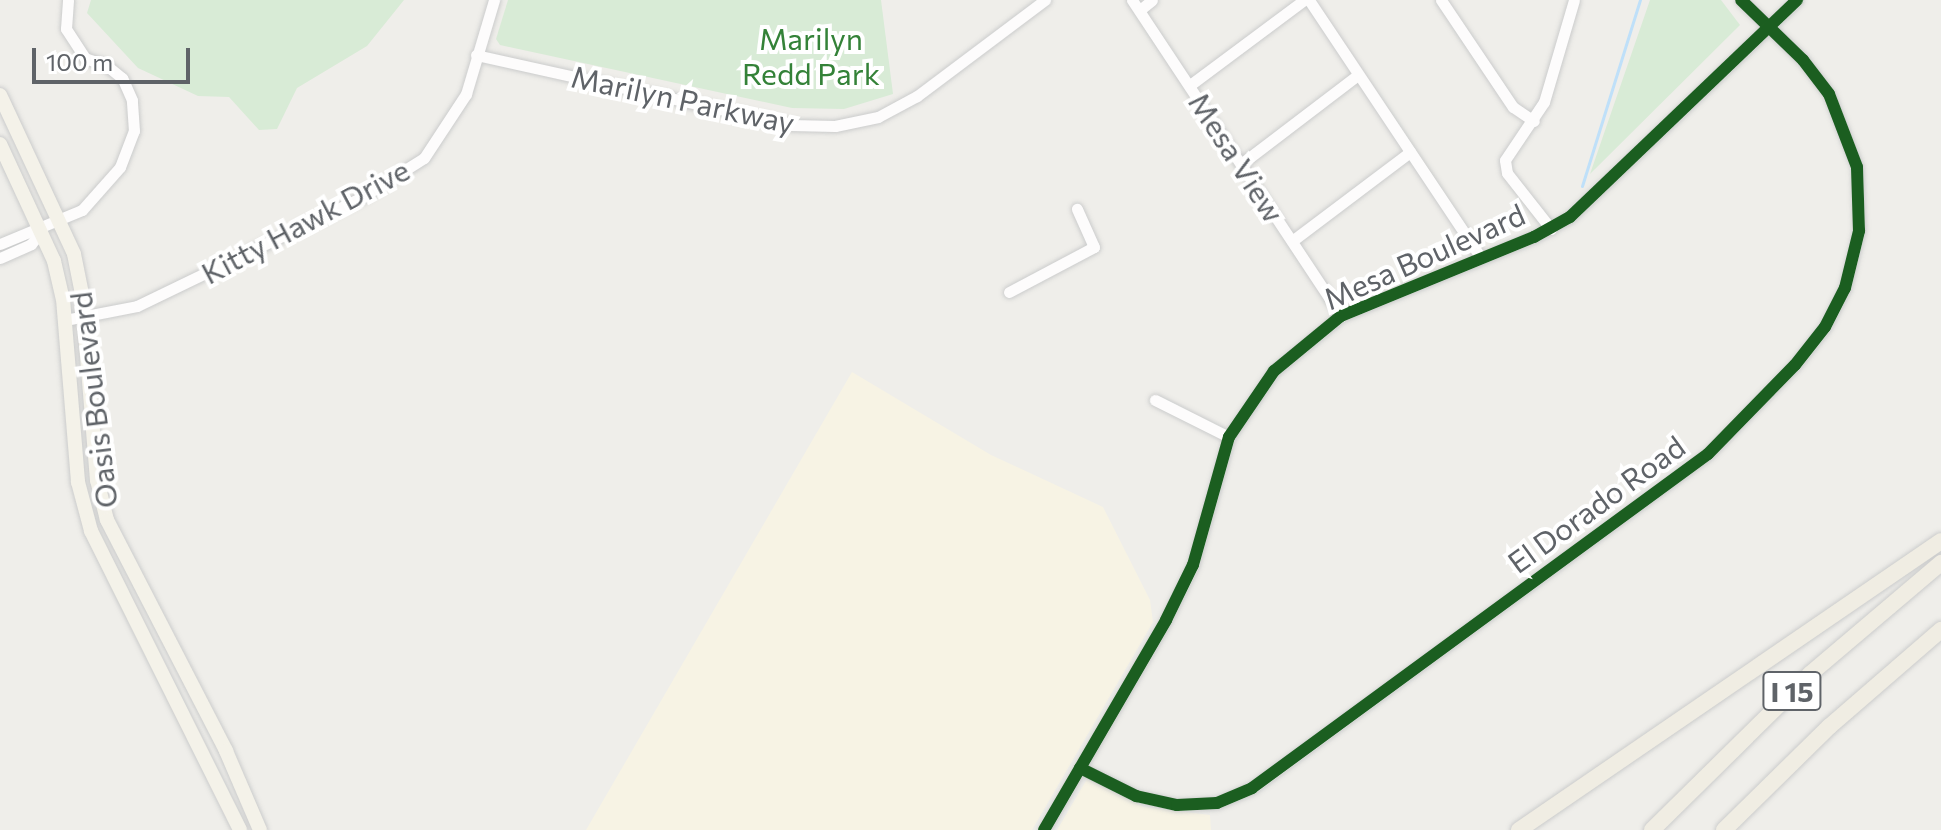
<!DOCTYPE html>
<style>
body{margin:0}
#map{position:relative;width:1941px;height:830px;overflow:hidden;background:#efeeea;font-family:Commissioner,sans-serif}
div>[style]{position:absolute}
[style*='--x']{left:calc(var(--x)*1px);top:calc(var(--y)*1px);width:calc(var(--w)*1px);rotate:calc(var(--a)*1deg)}
.commercial>*{inset:0;background:#f7f3e4}
.green>*{inset:0;background:#d8ebd6}
.stream>*{height:3px;margin:-1.5px;padding:0 1.5px;transform-origin:1.5px;border-radius:1.5px;background:#bfe0f9}
.roads{filter:drop-shadow(0 0 2px #cbcccc) drop-shadow(0 0 2px #cbcccc)}
.minor>*{height:11px;margin:-5.5px;padding:0 5.5px;transform-origin:5.5px;border-radius:5.5px;background:#fdfcfc}
.major>*{height:14px;margin:-7px;padding:0 7px;transform-origin:7px;border-radius:7px;background:#f4f2e9}
.highway>*{height:16px;margin:-8px;padding:0 8px;transform-origin:8px;border-radius:8px;background:#f0ede3}
.cycleway>*{height:12px;margin:-6px;padding:0 6px;transform-origin:6px;border-radius:6px;background:#1b5e20}
span{translate:-50% -50%;white-space:nowrap;text-align:center;line-height:1.15;-webkit-text-stroke:8px #fff;paint-order:stroke}
.shield-label span{padding:2px 6px;background:#fff;border:2px solid;border-radius:6px;-webkit-text-stroke-width:0}
.shield-label{font-size:28px;color:#5f6368;font-weight:700}
.park-label{font-size:30px;color:#348238}
.street-label{font-size:30px;color:#5f6368}
.scale{position:absolute;left:32px;top:48px;width:158px;height:36px;box-sizing:border-box;border:4px solid #5f6368;border-top:0;padding-left:10px;font-size:24px;line-height:28px;white-space:nowrap;color:#5f6368;-webkit-text-stroke:6px #fff;paint-order:stroke}
</style>
<div id="map">
<div class="commercial">
<i style="clip-path:polygon(852px 372px,991px 455px,1103px 507px,1150px 600px,1153px 622px,1032px 830px,586px 830px)"></i>
<i style="clip-path:polygon(1087px 779px,1144px 807px,1210px 815px,1211px 830px,1057px 830px)"></i>
</div>
<div class="green">
<i style="clip-path:polygon(91px 0,404px 0,367px 46px,297px 88px,277px 129px,259px 130px,229px 97px,198px 96px,138px 68px,87px 13px)"></i>
<i style="clip-path:polygon(508px 0,881px 0,893px 94px,844px 109px,792px 108px,500px 45px,496px 39px)"></i>
<i style="clip-path:polygon(1650px 0,1721px 0,1740px 25px,1590px 174px)"></i>
</div>
<div class="stream">
<i style="--x:1582;--y:186;--w:195;--a:-72.7"></i>
</div>
<div class="roads">
<div class="minor">
<i style="--x:1132;--y:0;--w:379;--a:56.5"></i>
<i style="--x:1309;--y:0;--w:310;--a:56.3"></i>
<i style="--x:1441;--y:0;--w:129;--a:56.1"></i>
<i style="--x:1513;--y:107;--w:25;--a:34"></i>
<i style="--x:1141;--y:9;--w:14;--a:-39"></i>
<i style="--x:476;--y:55;--w:323;--a:12.5"></i>
<i style="--x:791;--y:125;--w:44;--a:1.3"></i>
<i style="--x:835;--y:126;--w:44;--a:-11.8"></i>
<i style="--x:878;--y:117;--w:44;--a:-28.3"></i>
<i style="--x:917;--y:96;--w:160;--a:-36.9"></i>
<i style="--x:1190;--y:85;--w:142;--a:-36.7"></i>
<i style="--x:1241;--y:164;--w:147;--a:-37.3"></i>
<i style="--x:1551;--y:229;--w:71;--a:-128.2"></i>
<i style="--x:1507;--y:173;--w:13;--a:-99"></i>
<i style="--x:1505;--y:160;--w:70;--a:-56.1"></i>
<i style="--x:1544;--y:102;--w:106;--a:-73.6"></i>
<i style="--x:1292;--y:241;--w:148;--a:-37"></i>
<i style="--x:0;--y:244;--w:89;--a:-22.5"></i>
<i style="--x:82;--y:210;--w:57;--a:-48.5"></i>
<i style="--x:120;--y:167;--w:39;--a:-69"></i>
<i style="--x:134;--y:131;--w:31;--a:-94"></i>
<i style="--x:132;--y:100;--w:24;--a:-114"></i>
<i style="--x:122;--y:78;--w:21;--a:-141"></i>
<i style="--x:106;--y:65;--w:22;--a:-162"></i>
<i style="--x:85;--y:58;--w:35;--a:-123"></i>
<i style="--x:66;--y:29;--w:29;--a:-86"></i>
<i style="--x:0;--y:258;--w:34;--a:-24"></i>
<i style="--x:31;--y:244;--w:17;--a:-50"></i>
<i style="--x:1009;--y:292;--w:96;--a:-27.9"></i>
<i style="--x:1094;--y:247;--w:42;--a:-114.1"></i>
<i style="--x:65;--y:320;--w:73;--a:-11"></i>
<i style="--x:137;--y:306;--w:250;--a:-25.8"></i>
<i style="--x:362;--y:197;--w:73;--a:-32.2"></i>
<i style="--x:424;--y:158;--w:77;--a:-56.7"></i>
<i style="--x:466;--y:94;--w:98;--a:-73.4"></i>
<i style="--x:1155;--y:400;--w:83;--a:26.6"></i>
<i style="--x:1080;--y:768;--w:63;--a:26.6"></i>
<i style="--x:1136;--y:796;--w:42;--a:12.4"></i>
<i style="--x:1177;--y:805;--w:40;--a:-2.9"></i>
<i style="--x:1217;--y:803;--w:38;--a:-23"></i>
<i style="--x:1252;--y:788;--w:565;--a:-36.22"></i>
<i style="--x:1708;--y:454;--w:124;--a:-45.7"></i>
<i style="--x:1795;--y:365;--w:48;--a:-51.7"></i>
<i style="--x:1825;--y:327;--w:44;--a:-62.9"></i>
<i style="--x:1845;--y:288;--w:59;--a:-76.2"></i>
<i style="--x:1859;--y:231;--w:64;--a:-91.8"></i>
<i style="--x:1857;--y:167;--w:78;--a:-111"></i>
<i style="--x:1829;--y:94;--w:43;--a:-127.4"></i>
<i style="--x:1803;--y:60;--w:86;--a:-135.9"></i>
<i style="--x:1044;--y:830;--w:243;--a:-59.8"></i>
<i style="--x:1166;--y:620;--w:61;--a:-63.9"></i>
<i style="--x:1193;--y:565;--w:133;--a:-74.3"></i>
<i style="--x:1229;--y:437;--w:80;--a:-55.7"></i>
<i style="--x:1274;--y:371;--w:87;--a:-39.4"></i>
<i style="--x:1341;--y:316;--w:209;--a:-22.3"></i>
<i style="--x:1534;--y:237;--w:41;--a:-29.1"></i>
<i style="--x:1570;--y:217;--w:314;--a:-43.7"></i>
</div>
<div class="major">
<i style="--x:0;--y:95;--w:175;--a:65"></i>
<i style="--x:74;--y:254;--w:41;--a:78.7"></i>
<i style="--x:82;--y:294;--w:187;--a:85.4"></i>
<i style="--x:97;--y:480;--w:41;--a:76"></i>
<i style="--x:107;--y:520;--w:260;--a:62.7"></i>
<i style="--x:226;--y:751;--w:86;--a:66.7"></i>
<i style="--x:0;--y:144;--w:129;--a:65.2"></i>
<i style="--x:54;--y:261;--w:39;--a:77"></i>
<i style="--x:63;--y:299;--w:184;--a:85.3"></i>
<i style="--x:78;--y:482;--w:51;--a:75.1"></i>
<i style="--x:91;--y:531;--w:334;--a:63.5"></i>
</div>
<div class="highway">
<i style="--x:1519;--y:830;--w:511;--a:-34.4"></i>
<i style="--x:1652;--y:830;--w:222;--a:-44.6"></i>
<i style="--x:1810;--y:674;--w:172;--a:-40.3"></i>
<i style="--x:1724;--y:830;--w:148;--a:-44.5"></i>
<i style="--x:1830;--y:726;--w:147;--a:-40.9"></i>
</div>
</div>
<div class="cycleway">
<i style="--x:1080;--y:768;--w:63;--a:26.6"></i>
<i style="--x:1136;--y:796;--w:42;--a:12.4"></i>
<i style="--x:1177;--y:805;--w:40;--a:-2.9"></i>
<i style="--x:1217;--y:803;--w:38;--a:-23"></i>
<i style="--x:1252;--y:788;--w:565;--a:-36.22"></i>
<i style="--x:1708;--y:454;--w:124;--a:-45.7"></i>
<i style="--x:1795;--y:365;--w:48;--a:-51.7"></i>
<i style="--x:1825;--y:327;--w:44;--a:-62.9"></i>
<i style="--x:1845;--y:288;--w:59;--a:-76.2"></i>
<i style="--x:1859;--y:231;--w:64;--a:-91.8"></i>
<i style="--x:1857;--y:167;--w:78;--a:-111"></i>
<i style="--x:1829;--y:94;--w:43;--a:-127.4"></i>
<i style="--x:1803;--y:60;--w:86;--a:-135.9"></i>
<i style="--x:1044;--y:830;--w:243;--a:-59.8"></i>
<i style="--x:1166;--y:620;--w:61;--a:-63.9"></i>
<i style="--x:1193;--y:565;--w:133;--a:-74.3"></i>
<i style="--x:1229;--y:437;--w:80;--a:-55.7"></i>
<i style="--x:1274;--y:371;--w:87;--a:-39.4"></i>
<i style="--x:1341;--y:316;--w:209;--a:-22.3"></i>
<i style="--x:1534;--y:237;--w:41;--a:-29.1"></i>
<i style="--x:1570;--y:217;--w:314;--a:-43.7"></i>
</div>
<div class="shield-label">
<span style="left:1792px;top:691px">I 15</span>
</div>
<div class="park-label">
<span style="left:811px;top:55px">Marilyn<br>Redd Park</span>
</div>
<div class="street-label">
<span style="left:683px;top:99px;rotate:12deg">Marilyn Parkway</span>
<span style="left:1237px;top:157px;rotate:57deg">Mesa View</span>
<span style="left:305px;top:221px;rotate:-28deg">Kitty Hawk Drive</span>
<span style="left:1424px;top:256px;rotate:-24deg">Mesa Boulevard</span>
<span style="left:93px;top:400px;rotate:-97deg">Oasis Boulevard</span>
<span style="left:1596px;top:504px;rotate:-36deg">El Dorado Road</span>
</div>
<div class="scale">100 m</div>
</div>
